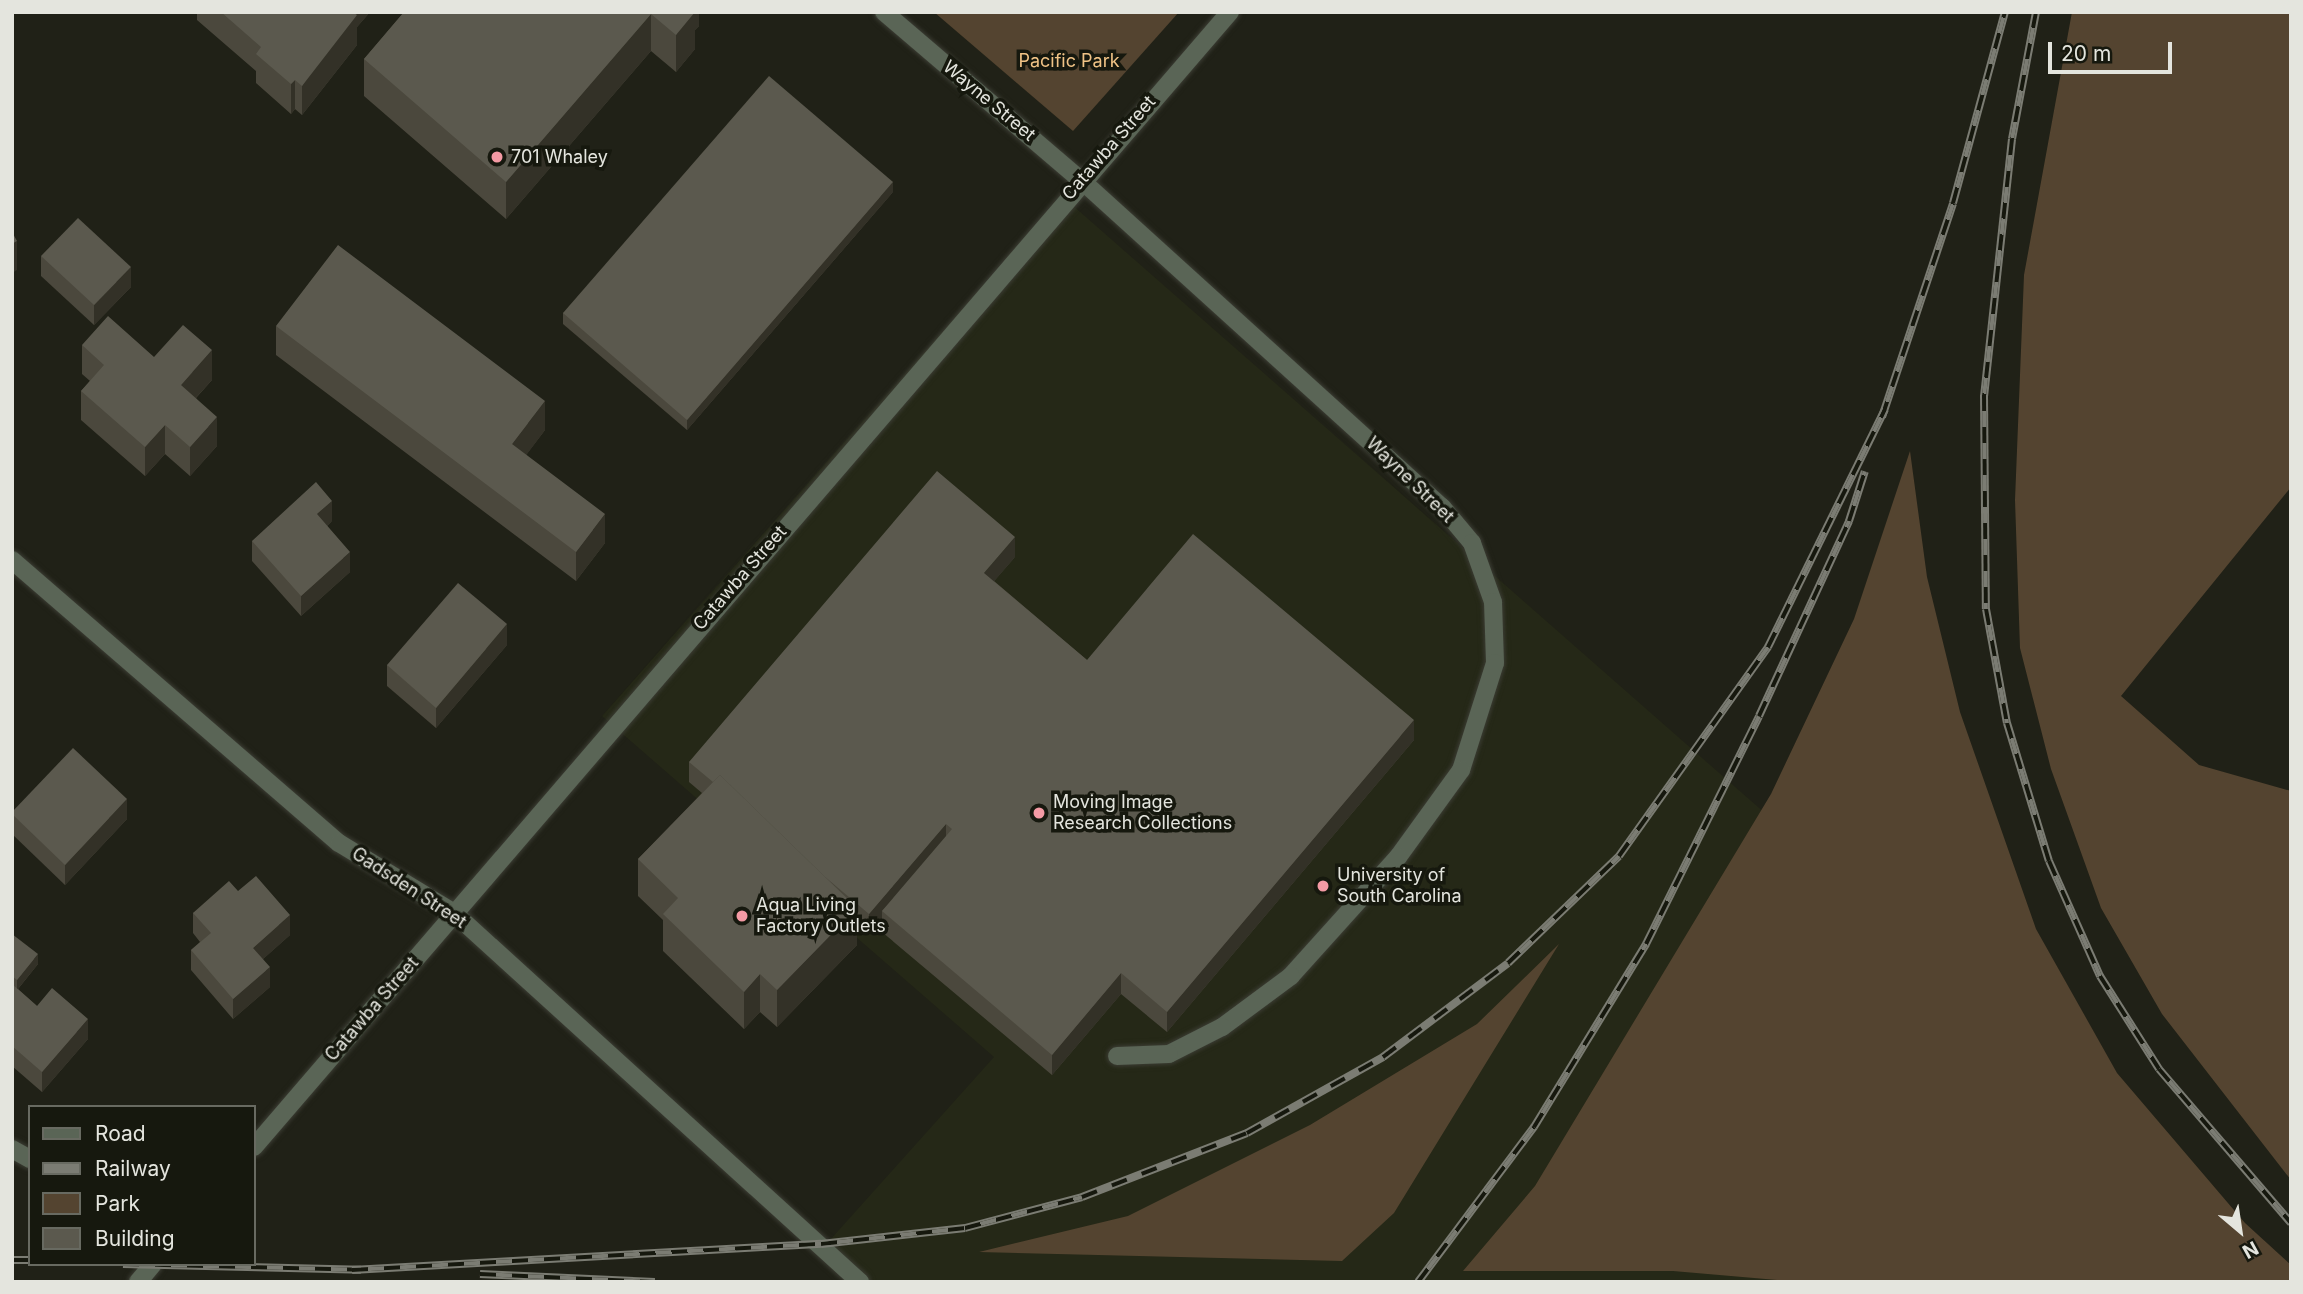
<!DOCTYPE html>
<style>
body{margin:0}
#map{position:relative;width:2303px;height:1294px;overflow:hidden;background:#202117;font-family:Inter,sans-serif}
div>[style]{position:absolute}
[style*='--x']{left:calc(var(--x)*1px);top:calc(var(--y)*1px);width:calc(var(--w)*1px);rotate:calc(var(--a)*1deg)}
.built>*{inset:0;background:#252817}
.green>*{inset:0;background:#544430}
.roads{filter:drop-shadow(0 0 2px #3b3c33) drop-shadow(0 0 2px #3b3c33)}
.minor>*{height:18px;margin:-9px;padding:0 9px;transform-origin:9px;border-radius:9px;background:#5a6556}
.rail>*{height:8px;margin-top:-4px;transform-origin:0;background:repeating-linear-gradient(90deg,#16180e 0 16px,#7b7c73 0 32px);box-sizing:border-box;border-block:2px solid #7b7c73}
.wall>*{inset:0;background:#4b483d}
.shaded-wall>*{inset:0;background:#333127}
.building>*{inset:0;background:#5b594e}
.dots>*{width:19px;height:19px;translate:-50% -50%;box-sizing:border-box;border:4px solid #16180e;border-radius:50%}
span{translate:-50% -50%;white-space:nowrap;text-align:center;line-height:1.15;-webkit-text-stroke:7px #16180e;paint-order:stroke}
.park-label{font-size:18px;color:#f0c386}
.street-label{font-size:18px;color:#e4e5de}
.poi-label{font-size:18px;color:#e4e5de}
.left{translate:0 -50%;text-align:left}
.frame{position:absolute;inset:0;border:14px solid #e4e5de;pointer-events:none}
.legend{position:absolute;left:28px;top:1105px;width:228px;height:161px;box-sizing:border-box;background:#16180e;border:2px solid #686a61;margin:0;padding:9px 12px;list-style:none;font-size:21px;color:#e4e5de}
.legend li{display:flex;align-items:center;gap:14px;height:35px}
.legend b{width:35px;border:2px solid #686a61}
.north{position:absolute;left:2205px;top:1196px;width:70px;height:70px;-webkit-text-stroke:5px #16180e;paint-order:stroke;rotate:151deg;font-size:19px;font-weight:700;line-height:28px;text-align:center;color:#e4e5de}
.north::after{content:'';display:block;margin:auto;width:24px;height:32px;background:#e4e5de;clip-path:polygon(50% 0,100% 100%,50% 72%,0 100%)}
.scale{position:absolute;left:2048px;top:42px;width:124px;height:32px;box-sizing:border-box;border:4px solid #e4e5de;border-top:0;padding-left:9px;font-size:21px;line-height:24px;white-space:nowrap;color:#e4e5de;-webkit-text-stroke:5px #16180e;paint-order:stroke}
</style>
<div id="map">
<div class="built">
<i style="clip-path:polygon(1062px 196px,2291px 1275px,2291px 1282px,857px 1282px,821px 1250px,994px 1057px,602px 716px)"></i>
</div>
<div class="green">
<i style="clip-path:polygon(934px 12px,1179px 12px,1073px 131px)"></i>
<i style="clip-path:polygon(2072px 12px,2291px 12px,2291px 487px,2121px 696px,2199px 765px,2291px 791px,2291px 1180px,2162px 1014px,2101px 908px,2051px 769px,2020px 648px,2015px 500px,2024px 275px)"></i>
<i style="clip-path:polygon(1910px 451px,1927px 577px,1960px 712px,2036px 929px,2117px 1073px,2245px 1223px,2291px 1265px,2291px 1282px,1799px 1282px,1673px 1271px,1463px 1271px,1535px 1186px,1771px 794px,1854px 619px)"></i>
<i style="clip-path:polygon(1559px 944px,1394px 1213px,1342px 1261px,979px 1252px,1128px 1216px,1310px 1125px,1477px 1024px)"></i>
</div>
<div class="roads">
<div class="minor">
<i style="--x:884;--y:12;--w:259;--a:40.5"></i>
<i style="--x:1081;--y:180;--w:487;--a:42.2"></i>
<i style="--x:1442;--y:507;--w:47;--a:50.2"></i>
<i style="--x:1472;--y:543;--w:63;--a:70.4"></i>
<i style="--x:1493;--y:602;--w:61;--a:88.1"></i>
<i style="--x:1495;--y:663;--w:112;--a:107.6"></i>
<i style="--x:1461;--y:770;--w:107;--a:125.9"></i>
<i style="--x:1398;--y:857;--w:160;--a:132"></i>
<i style="--x:1291;--y:976;--w:86;--a:143.5"></i>
<i style="--x:1222;--y:1027;--w:59;--a:153"></i>
<i style="--x:1169;--y:1054;--w:52;--a:177.8"></i>
<i style="--x:12;--y:560;--w:432;--a:40.9"></i>
<i style="--x:339;--y:843;--w:135;--a:31.3"></i>
<i style="--x:454;--y:913;--w:549;--a:42.27"></i>
<i style="--x:254;--y:1147;--w:1497;--a:-49.31"></i>
<i style="--x:12;--y:1149;--w:21;--a:29"></i>
<i style="--x:138;--y:1282;--w:23;--a:-50"></i>
</div>
</div>
<div class="rail">
<i style="--x:2036;--y:12;--w:129;--a:100.7"></i>
<i style="--x:2012;--y:139;--w:258;--a:96.2"></i>
<i style="--x:1984;--y:395;--w:214;--a:89.5"></i>
<i style="--x:1986;--y:609;--w:116;--a:79.6"></i>
<i style="--x:2007;--y:723;--w:144;--a:73.1"></i>
<i style="--x:2049;--y:861;--w:126;--a:66.1"></i>
<i style="--x:2100;--y:976;--w:110;--a:57.6"></i>
<i style="--x:2159;--y:1069;--w:203;--a:49.4"></i>
<i style="--x:1882;--y:417;--w:225;--a:-71.6"></i>
<i style="--x:1953;--y:203;--w:198;--a:-74.8"></i>
<i style="--x:12;--y:1260;--w:18;--a:0"></i>
<i style="--x:123;--y:1264;--w:238;--a:1.4"></i>
<i style="--x:352;--y:1270;--w:470;--a:-3.2"></i>
<i style="--x:821;--y:1244;--w:145;--a:-6.3"></i>
<i style="--x:965;--y:1228;--w:121;--a:-14.8"></i>
<i style="--x:1082;--y:1197;--w:177;--a:-21.2"></i>
<i style="--x:1247;--y:1133;--w:156;--a:-29.2"></i>
<i style="--x:1383;--y:1057;--w:156;--a:-36.9"></i>
<i style="--x:1508;--y:963;--w:154;--a:-43.9"></i>
<i style="--x:1619;--y:856;--w:257;--a:-54.5"></i>
<i style="--x:1768;--y:647;--w:265;--a:-63.8"></i>
<i style="--x:480;--y:1274;--w:175;--a:2.6"></i>
<i style="--x:1418;--y:1282;--w:194;--a:-53.2"></i>
<i style="--x:1534;--y:1127;--w:215;--a:-58.5"></i>
<i style="--x:1646;--y:944;--w:254;--a:-63.6"></i>
<i style="--x:1759;--y:716;--w:215;--a:-65.2"></i>
<i style="--x:1849;--y:521;--w:52;--a:-72.3"></i>
</div>
<div class="wall">
<i style="clip-path:polygon(197px 12px,370px 12px,357px 27px,357px 45px,302px 115px,295px 109px,291px 114px,256px 83px,256px 71px,197px 20px)"></i>
<i style="clip-path:polygon(404px 12px,699px 12px,699px 26px,695px 30px,695px 49px,676px 72px,651px 51px,506px 219px,364px 96px,364px 59px)"></i>
<i style="clip-path:polygon(893px 192px,687px 430px,563px 324px,563px 313px)"></i>
<i style="clip-path:polygon(41px 256px,131px 287px,94px 325px,41px 276px)"></i>
<i style="clip-path:polygon(276px 326px,545px 430px,526px 455px,605px 543px,576px 581px,276px 355px)"></i>
<i style="clip-path:polygon(82px 345px,154px 357px,212px 380px,196px 398px,217px 446px,190px 476px,165px 454px,145px 476px,81px 420px,81px 391px,90px 381px,82px 374px)"></i>
<i style="clip-path:polygon(332px 521px,327px 526px,350px 572px,301px 616px,252px 561px,252px 541px)"></i>
<i style="clip-path:polygon(1015px 557px,994px 581px,1087px 660px,1414px 740px,1167px 1032px,1121px 994px,1052px 1075px,882px 932px,882px 920px,869px 935px,857px 924px,857px 945px,777px 1027px,760px 1012px,744px 1029px,663px 951px,663px 920px,638px 896px,638px 859px,702px 793px,689px 782px,689px 762px)"></i>
<i style="clip-path:polygon(507px 645px,436px 728px,387px 686px,387px 665px)"></i>
<i style="clip-path:polygon(12px 812px,127px 819px,65px 885px,12px 834px)"></i>
<i style="clip-path:polygon(238px 891px,290px 935px,263px 959px,270px 987px,233px 1019px,191px 970px,191px 950px,200px 942px,193px 933px,193px 913px)"></i>
<i style="clip-path:polygon(12px 934px,38px 964px,18px 989px,37px 1006px,88px 1039px,42px 1092px,12px 1066px)"></i>
</div>
<div class="shaded-wall">
<i style="clip-path:polygon(348px 12px,370px 12px,357px 27px,357px 45px,302px 115px,302px 86px)"></i>
<i style="clip-path:polygon(686px 12px,699px 12px,699px 26px,695px 30px,695px 49px,676px 72px,676px 35px)"></i>
<i style="clip-path:polygon(651px 14px,651px 51px,506px 219px,506px 182px)"></i>
<i style="clip-path:polygon(295px 80px,295px 109px,291px 114px,291px 84px)"></i>
<i style="clip-path:polygon(893px 182px,893px 192px,687px 430px,687px 420px)"></i>
<i style="clip-path:polygon(17px 241px,17px 270px,12px 273px,12px 244px)"></i>
<i style="clip-path:polygon(131px 267px,131px 287px,94px 325px,94px 305px)"></i>
<i style="clip-path:polygon(212px 350px,212px 380px,181px 414px,181px 385px)"></i>
<i style="clip-path:polygon(545px 401px,545px 430px,512px 474px,512px 444px)"></i>
<i style="clip-path:polygon(217px 417px,217px 446px,190px 476px,190px 447px)"></i>
<i style="clip-path:polygon(165px 425px,165px 454px,145px 476px,145px 447px)"></i>
<i style="clip-path:polygon(332px 501px,332px 521px,317px 535px,317px 514px)"></i>
<i style="clip-path:polygon(605px 514px,605px 543px,576px 581px,576px 552px)"></i>
<i style="clip-path:polygon(1015px 537px,1015px 557px,984px 593px,984px 573px)"></i>
<i style="clip-path:polygon(350px 552px,350px 572px,301px 616px,301px 596px)"></i>
<i style="clip-path:polygon(507px 624px,507px 645px,436px 728px,436px 708px)"></i>
<i style="clip-path:polygon(1414px 720px,1414px 740px,1167px 1032px,1167px 1012px)"></i>
<i style="clip-path:polygon(127px 799px,127px 819px,65px 885px,65px 865px)"></i>
<i style="clip-path:polygon(946px 824px,946px 844px,882px 911px,882px 920px,869px 935px,869px 914px)"></i>
<i style="clip-path:polygon(857px 908px,857px 945px,777px 1027px,777px 990px)"></i>
<i style="clip-path:polygon(290px 915px,290px 935px,253px 968px,253px 948px)"></i>
<i style="clip-path:polygon(38px 954px,38px 964px,17px 990px,17px 980px)"></i>
<i style="clip-path:polygon(270px 967px,270px 987px,233px 1019px,233px 999px)"></i>
<i style="clip-path:polygon(1121px 973px,1121px 994px,1052px 1075px,1052px 1055px)"></i>
<i style="clip-path:polygon(760px 974px,760px 1012px,744px 1029px,744px 992px)"></i>
<i style="clip-path:polygon(88px 1019px,88px 1039px,42px 1092px,42px 1072px)"></i>
</div>
<div class="building">
<i style="clip-path:polygon(221px 12px,353px 12px,357px 15px,302px 86px,295px 80px,291px 84px,256px 54px,261px 47px)"></i>
<i style="clip-path:polygon(404px 12px,695px 12px,676px 35px,651px 14px,506px 182px,364px 59px)"></i>
<i style="clip-path:polygon(769px 76px,893px 182px,687px 420px,563px 313px)"></i>
<i style="clip-path:polygon(78px 218px,131px 267px,94px 305px,41px 256px)"></i>
<i style="clip-path:polygon(12px 232px,17px 241px,12px 244px)"></i>
<i style="clip-path:polygon(338px 245px,545px 401px,512px 444px,605px 514px,576px 552px,276px 326px)"></i>
<i style="clip-path:polygon(108px 316px,154px 357px,183px 325px,212px 350px,181px 385px,217px 417px,190px 447px,165px 425px,145px 447px,81px 391px,104px 365px,82px 345px)"></i>
<i style="clip-path:polygon(937px 471px,1015px 537px,984px 573px,1087px 660px,1193px 534px,1414px 720px,1167px 1012px,1121px 973px,1052px 1055px,882px 911px,952px 829px,946px 824px,869px 914px,824px 876px,720px 775px,713px 782px,689px 762px)"></i>
<i style="clip-path:polygon(316px 482px,332px 501px,317px 514px,350px 552px,301px 596px,252px 541px)"></i>
<i style="clip-path:polygon(458px 583px,507px 624px,436px 708px,387px 665px)"></i>
<i style="clip-path:polygon(73px 748px,127px 799px,65px 865px,12px 814px,12px 812px)"></i>
<i style="clip-path:polygon(720px 775px,857px 908px,777px 990px,760px 974px,744px 992px,663px 914px,678px 898px,638px 859px)"></i>
<i style="clip-path:polygon(256px 876px,290px 915px,253px 948px,270px 967px,233px 999px,191px 950px,211px 933px,193px 913px,229px 881px,238px 891px)"></i>
<i style="clip-path:polygon(12px 934px,38px 954px,17px 980px,12px 976px)"></i>
<i style="clip-path:polygon(12px 984px,37px 1006px,52px 988px,88px 1019px,42px 1072px,12px 1046px)"></i>
</div>
<div class="dots">
<i style="left:497px;top:157px;background:#f49aa4"></i>
<i style="left:1039px;top:813px;background:#f49aa4"></i>
<i style="left:1323px;top:886px;background:#f49aa4"></i>
<i style="left:742px;top:916px;background:#f49aa4"></i>
</div>
<div class="park-label">
<span style="left:1069px;top:61px">Pacific Park</span>
</div>
<div class="street-label">
<span style="left:989px;top:101px;rotate:40deg">Wayne Street</span>
<span style="left:1109px;top:148px;rotate:-49deg">Catawba Street</span>
<span style="left:1410px;top:480px;rotate:44deg">Wayne Street</span>
<span style="left:740px;top:578px;rotate:-49deg">Catawba Street</span>
<span style="left:409px;top:888px;rotate:33deg">Gadsden Street</span>
<span style="left:372px;top:1009px;rotate:-49deg">Catawba Street</span>
</div>
<div class="poi-label">
<span class="left" style="left:511px;top:157px">701 Whaley</span>
<span class="left" style="left:1053px;top:813px">Moving Image<br>Research Collections</span>
<span class="left" style="left:1337px;top:886px">University of<br>South Carolina</span>
<span class="left" style="left:756px;top:916px">Aqua Living<br>Factory Outlets</span>
</div>
<div class="frame"></div>
<ul class="legend">
<li><b style="height:9px;background:#5a6556"></b>Road</li>
<li><b style="height:9px;background:#7b7c73"></b>Railway</li>
<li><b style="height:19px;background:#544430"></b>Park</li>
<li><b style="height:19px;background:#5b594e"></b>Building</li>
</ul>
<div class="north">N</div>
<div class="scale">20 m</div>
</div>
